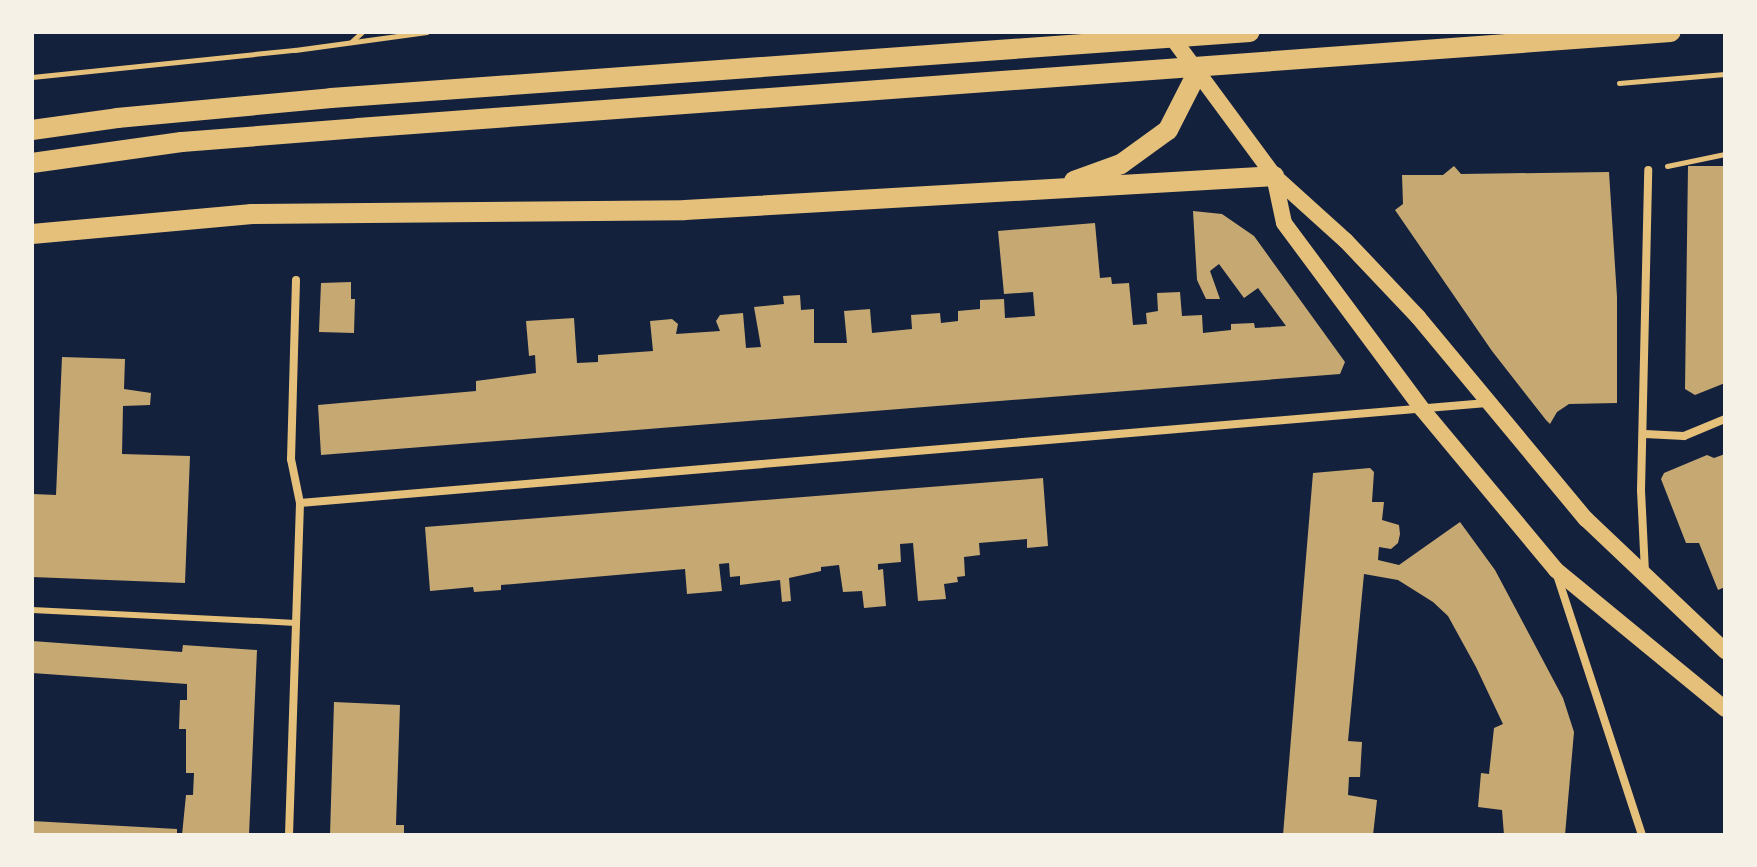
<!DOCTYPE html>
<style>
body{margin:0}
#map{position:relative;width:1757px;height:867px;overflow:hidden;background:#14213d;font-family:"Fira Sans Condensed",sans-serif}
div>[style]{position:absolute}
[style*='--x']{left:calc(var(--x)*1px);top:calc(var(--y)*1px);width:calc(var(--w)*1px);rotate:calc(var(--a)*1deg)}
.building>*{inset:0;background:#c6a872}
.path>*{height:5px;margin:-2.5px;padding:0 2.5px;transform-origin:2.5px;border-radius:2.5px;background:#e5c07b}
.service>*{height:6px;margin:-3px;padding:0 3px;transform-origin:3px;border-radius:3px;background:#e5c07b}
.minor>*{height:8px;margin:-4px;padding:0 4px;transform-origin:4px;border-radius:4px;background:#e5c07b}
.secondary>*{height:16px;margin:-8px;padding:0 8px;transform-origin:8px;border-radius:8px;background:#e5c07b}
.primary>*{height:20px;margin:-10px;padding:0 10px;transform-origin:10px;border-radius:10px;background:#e5c07b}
span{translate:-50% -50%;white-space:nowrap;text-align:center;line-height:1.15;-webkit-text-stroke:8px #f6f1e7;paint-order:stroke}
.frame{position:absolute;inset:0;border:34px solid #f6f1e7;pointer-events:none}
</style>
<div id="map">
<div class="building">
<i style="clip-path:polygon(1454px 166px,1461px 174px,1609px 172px,1617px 297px,1617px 403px,1569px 404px,1557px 412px,1550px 424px,1546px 420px,1492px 351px,1395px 210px,1403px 204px,1402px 175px,1443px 175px)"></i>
<i style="clip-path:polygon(1688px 166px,1725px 166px,1725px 383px,1695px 395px,1685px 389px)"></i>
<i style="clip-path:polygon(1193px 211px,1222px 214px,1254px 236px,1345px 362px,1340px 374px,321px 455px,318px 405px,476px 391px,476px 381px,536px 373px,535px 355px,529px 356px,526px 321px,574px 318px,577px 363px,598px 362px,598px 355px,653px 351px,650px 321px,672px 319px,678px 324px,676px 334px,720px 331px,716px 321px,720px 315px,743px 313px,746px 348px,761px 347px,754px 307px,784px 304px,783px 296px,800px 295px,801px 310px,814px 309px,814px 343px,847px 343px,844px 311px,870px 309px,872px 333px,912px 329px,911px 315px,940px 313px,941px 323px,958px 321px,958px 311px,980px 309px,980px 300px,1004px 299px,1005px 318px,1035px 316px,1033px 292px,1004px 294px,998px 231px,1095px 223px,1100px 278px,1111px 277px,1112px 284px,1129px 283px,1133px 325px,1147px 324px,1146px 313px,1158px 311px,1157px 293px,1180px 292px,1182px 316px,1202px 315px,1203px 333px,1231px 330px,1231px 324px,1254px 323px,1255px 328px,1286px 326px,1258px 288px,1244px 298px,1219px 264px,1210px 271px,1220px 299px,1206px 299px,1197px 280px)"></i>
<i style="clip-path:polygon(351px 282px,351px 299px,355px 299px,354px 333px,319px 332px,321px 283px)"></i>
<i style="clip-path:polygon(62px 357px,125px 359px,124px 389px,151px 393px,150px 405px,123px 406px,122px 454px,190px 456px,185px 583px,32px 577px,33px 494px,56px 495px)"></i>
<i style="clip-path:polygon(1725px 454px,1725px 587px,1718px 590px,1699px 543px,1686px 543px,1661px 479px,1664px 473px,1707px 455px,1714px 458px)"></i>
<i style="clip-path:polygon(1370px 468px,1374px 472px,1372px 502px,1384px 502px,1382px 520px,1399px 525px,1400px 534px,1398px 543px,1391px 549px,1379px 547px,1378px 560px,1399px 565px,1460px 522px,1495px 570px,1528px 632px,1563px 698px,1574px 732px,1565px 835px,1504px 835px,1502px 810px,1478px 807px,1481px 773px,1489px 774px,1494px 728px,1503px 724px,1476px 667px,1448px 616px,1433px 602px,1398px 580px,1364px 574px,1348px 741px,1362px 742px,1360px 777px,1349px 777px,1348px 795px,1377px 800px,1373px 835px,1283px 835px,1313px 473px)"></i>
<i style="clip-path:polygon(1043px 478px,1048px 546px,1027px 548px,1027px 539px,979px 543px,980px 555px,964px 557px,965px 576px,957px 577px,958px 582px,944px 584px,946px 599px,918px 601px,913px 543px,900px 544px,901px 562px,878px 564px,878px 570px,883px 569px,886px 606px,864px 608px,862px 591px,843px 592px,839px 565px,821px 567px,821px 571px,789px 578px,791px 601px,782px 602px,780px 580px,740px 585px,740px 576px,730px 577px,729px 563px,719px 564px,722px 591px,687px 594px,685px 569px,501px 585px,501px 590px,474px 592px,473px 587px,430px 591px,425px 527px)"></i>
<i style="clip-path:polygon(32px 641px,182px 652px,183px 645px,257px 650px,249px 835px,182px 835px,186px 795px,193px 795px,194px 773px,186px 773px,186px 729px,179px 729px,180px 700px,187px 700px,187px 684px,32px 673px)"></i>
<i style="clip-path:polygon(334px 702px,400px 705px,396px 825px,404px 825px,404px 835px,330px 835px)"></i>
<i style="clip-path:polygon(32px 821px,177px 829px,177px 835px,32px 835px)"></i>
</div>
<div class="path">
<i style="--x:351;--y:42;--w:15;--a:-42"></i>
<i style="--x:32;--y:77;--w:264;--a:-5.9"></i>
<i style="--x:295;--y:50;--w:133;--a:-7.8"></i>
<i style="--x:1619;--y:83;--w:106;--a:-4.9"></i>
<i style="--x:1667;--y:166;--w:59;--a:-11.7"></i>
</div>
<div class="service">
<i style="--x:32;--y:610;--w:264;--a:2.8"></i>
</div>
<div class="minor">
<i style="--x:1645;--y:434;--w:39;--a:3"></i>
<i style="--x:1684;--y:436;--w:44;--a:-22.5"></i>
<i style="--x:300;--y:503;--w:1191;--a:-4.82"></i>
<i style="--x:1645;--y:572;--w:82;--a:-92.8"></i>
<i style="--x:1641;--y:490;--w:320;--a:-88.7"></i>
<i style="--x:1557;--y:575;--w:274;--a:71.9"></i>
<i style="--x:289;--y:835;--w:332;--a:-88.1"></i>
<i style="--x:300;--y:503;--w:45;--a:-101.6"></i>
<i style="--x:291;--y:459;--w:179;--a:-88.4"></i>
</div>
<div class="secondary">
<i style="--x:1168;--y:32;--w:179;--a:53.6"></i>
<i style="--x:1274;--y:176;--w:97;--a:42.1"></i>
<i style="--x:1346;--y:241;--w:105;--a:46.5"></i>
<i style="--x:1418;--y:317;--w:263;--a:50.3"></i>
<i style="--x:1586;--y:519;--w:192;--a:43.5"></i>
<i style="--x:1274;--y:176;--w:48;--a:78"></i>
<i style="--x:1284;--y:223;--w:232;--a:53.4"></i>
<i style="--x:1422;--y:409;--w:209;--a:50.2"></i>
<i style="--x:1556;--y:570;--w:219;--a:39.4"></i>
</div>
<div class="primary">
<i style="--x:32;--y:130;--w:86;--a:-8"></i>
<i style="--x:117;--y:118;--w:215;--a:-5.3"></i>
<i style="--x:331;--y:98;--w:921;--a:-4.11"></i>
<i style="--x:32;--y:163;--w:151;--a:-8"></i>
<i style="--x:182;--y:142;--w:177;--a:-4.5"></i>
<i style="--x:358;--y:128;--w:1316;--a:-4.18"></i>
<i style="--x:1074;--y:181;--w:50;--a:-19.9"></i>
<i style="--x:1121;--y:164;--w:58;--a:-35.9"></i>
<i style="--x:1168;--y:130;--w:64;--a:-63"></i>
<i style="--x:32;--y:234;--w:221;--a:-5.2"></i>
<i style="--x:252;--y:214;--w:433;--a:-0.5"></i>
<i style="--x:685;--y:210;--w:590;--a:-3.3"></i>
</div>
<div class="frame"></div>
</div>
